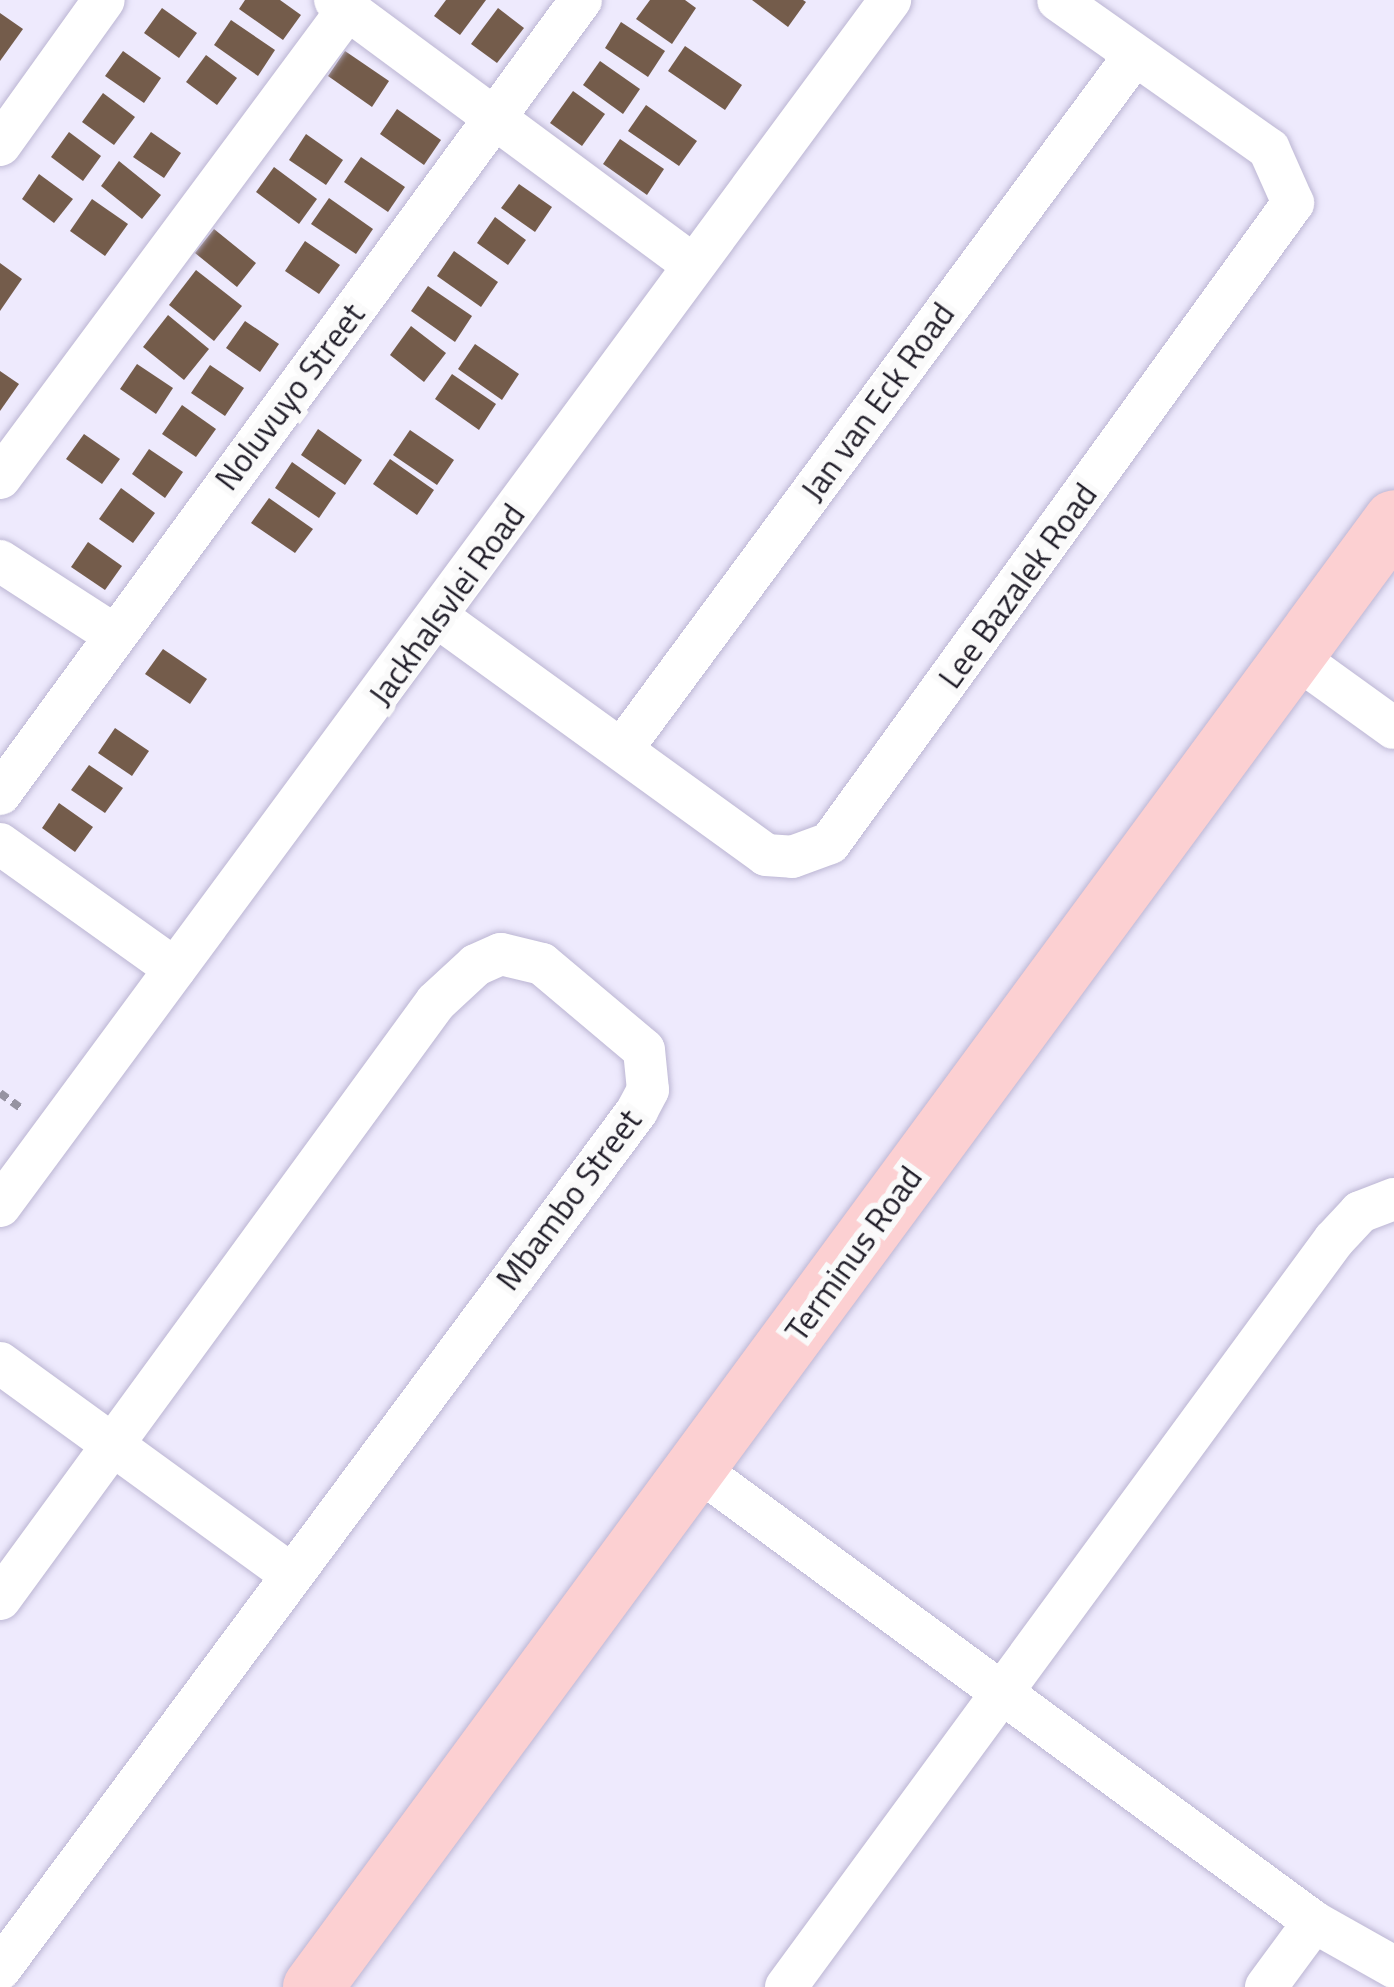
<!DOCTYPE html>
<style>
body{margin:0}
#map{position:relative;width:1394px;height:1987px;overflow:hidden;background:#eeeafd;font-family:"Titillium Web",sans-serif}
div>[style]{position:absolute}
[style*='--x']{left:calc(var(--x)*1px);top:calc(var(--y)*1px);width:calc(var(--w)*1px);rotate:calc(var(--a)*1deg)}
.building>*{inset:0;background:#745c4b}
.path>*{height:8px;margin-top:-4px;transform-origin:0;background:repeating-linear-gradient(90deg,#9693a2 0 9px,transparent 0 15px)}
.roads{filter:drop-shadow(0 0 3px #bcb6d3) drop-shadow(0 0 3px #bcb6d3)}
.street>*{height:42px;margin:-21px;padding:0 21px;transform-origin:21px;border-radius:21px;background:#fff}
.secondary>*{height:60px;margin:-30px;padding:0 30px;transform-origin:30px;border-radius:30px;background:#fcd0d2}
span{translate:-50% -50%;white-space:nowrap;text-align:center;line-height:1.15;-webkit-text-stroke:12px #fafafa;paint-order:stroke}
.street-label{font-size:33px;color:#23202b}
</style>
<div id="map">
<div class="building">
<i style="clip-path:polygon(245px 0,280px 0,301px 15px,283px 40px,239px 9px)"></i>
<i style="clip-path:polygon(446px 0,486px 0,460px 35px,434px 16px)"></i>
<i style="clip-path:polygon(650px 0,685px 0,696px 8px,672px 44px,636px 19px)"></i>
<i style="clip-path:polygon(752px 0,803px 0,806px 2px,788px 27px)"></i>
<i style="clip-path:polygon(162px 8px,197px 33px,179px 58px,144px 33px)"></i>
<i style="clip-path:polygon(498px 8px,524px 28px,497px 63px,471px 44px)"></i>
<i style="clip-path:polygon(0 13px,23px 29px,0 61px)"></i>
<i style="clip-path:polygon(231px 20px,275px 50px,258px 76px,214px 45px)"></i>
<i style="clip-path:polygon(621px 22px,665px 51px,648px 77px,605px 48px)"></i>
<i style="clip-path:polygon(685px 46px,742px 85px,725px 110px,668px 71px)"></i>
<i style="clip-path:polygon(123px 51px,161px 78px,144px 103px,105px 76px)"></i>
<i style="clip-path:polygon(345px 51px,389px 81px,372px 107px,328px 76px)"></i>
<i style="clip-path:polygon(206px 55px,237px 78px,217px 105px,186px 82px)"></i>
<i style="clip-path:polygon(600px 61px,640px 89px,623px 114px,583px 85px)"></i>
<i style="clip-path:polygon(573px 91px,605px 114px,582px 146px,550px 123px)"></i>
<i style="clip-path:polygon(103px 93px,135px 117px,114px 145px,82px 122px)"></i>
<i style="clip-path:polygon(646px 105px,697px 141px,679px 166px,628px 131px)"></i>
<i style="clip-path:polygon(397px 109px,441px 140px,424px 165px,380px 134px)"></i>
<i style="clip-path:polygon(69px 132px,101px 156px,83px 181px,51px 157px)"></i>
<i style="clip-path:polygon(151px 132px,181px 153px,164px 178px,133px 157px)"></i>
<i style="clip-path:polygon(306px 134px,343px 160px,326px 185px,289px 160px)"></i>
<i style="clip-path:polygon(620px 139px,664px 169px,647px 195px,603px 164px)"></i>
<i style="clip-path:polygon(361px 157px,405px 187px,388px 212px,344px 182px)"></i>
<i style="clip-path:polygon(119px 161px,161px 195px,142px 219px,101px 186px)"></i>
<i style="clip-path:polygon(274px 167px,317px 199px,299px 224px,256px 192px)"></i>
<i style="clip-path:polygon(39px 174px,73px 199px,54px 223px,22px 199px)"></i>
<i style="clip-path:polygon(519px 184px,552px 207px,535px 232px,501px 208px)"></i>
<i style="clip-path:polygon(329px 198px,373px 229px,356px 254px,311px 224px)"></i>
<i style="clip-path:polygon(92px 199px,128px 224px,105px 256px,70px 231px)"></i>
<i style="clip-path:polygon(495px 217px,526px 240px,508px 265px,477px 243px)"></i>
<i style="clip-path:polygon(214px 229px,256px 263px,237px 287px,195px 253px)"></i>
<i style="clip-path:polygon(305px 241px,340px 265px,319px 294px,285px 271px)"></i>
<i style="clip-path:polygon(454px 251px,498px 282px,481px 307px,437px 276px)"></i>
<i style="clip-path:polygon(0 263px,22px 279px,0 311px)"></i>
<i style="clip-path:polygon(196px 270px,242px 306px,214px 341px,169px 305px)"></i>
<i style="clip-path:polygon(428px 286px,472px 316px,455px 342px,411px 311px)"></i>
<i style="clip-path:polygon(168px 315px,209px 349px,184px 380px,143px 347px)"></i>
<i style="clip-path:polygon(245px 321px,279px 344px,260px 372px,226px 348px)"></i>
<i style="clip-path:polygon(411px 326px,446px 353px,424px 382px,390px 355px)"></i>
<i style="clip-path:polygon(475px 344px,519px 374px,502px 400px,458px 369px)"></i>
<i style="clip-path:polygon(137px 364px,173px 388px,156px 414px,120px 389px)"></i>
<i style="clip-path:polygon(210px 365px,244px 388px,225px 416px,191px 393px)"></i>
<i style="clip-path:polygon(0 371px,19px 384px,0 411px)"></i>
<i style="clip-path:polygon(452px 374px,496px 404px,479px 430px,435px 399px)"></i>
<i style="clip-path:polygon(182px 405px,216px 429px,196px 457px,162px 434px)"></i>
<i style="clip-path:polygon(318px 429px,362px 460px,345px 485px,301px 455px)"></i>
<i style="clip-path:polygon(410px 430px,454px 460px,437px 485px,393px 455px)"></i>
<i style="clip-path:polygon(84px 434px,120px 459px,102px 484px,66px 459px)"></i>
<i style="clip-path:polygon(149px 449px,183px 472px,165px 498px,132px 474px)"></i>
<i style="clip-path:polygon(390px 459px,434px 490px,417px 515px,373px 484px)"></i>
<i style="clip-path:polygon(292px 462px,336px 493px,319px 518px,275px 488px)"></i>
<i style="clip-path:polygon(121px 488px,155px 513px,133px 543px,99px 519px)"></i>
<i style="clip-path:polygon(269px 498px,313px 529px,295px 553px,251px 523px)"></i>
<i style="clip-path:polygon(88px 542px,122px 566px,105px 590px,71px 567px)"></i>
<i style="clip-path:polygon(163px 649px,207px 679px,190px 704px,145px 674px)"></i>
<i style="clip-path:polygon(115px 728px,149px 751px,132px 776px,98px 753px)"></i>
<i style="clip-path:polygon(89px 765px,123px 788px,105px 813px,71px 790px)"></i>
<i style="clip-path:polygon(59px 803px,93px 827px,75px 852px,42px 828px)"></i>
</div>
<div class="path">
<i style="--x:0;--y:1093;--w:29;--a:36"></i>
</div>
<div class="roads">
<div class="street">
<i style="--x:335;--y:0;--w:445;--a:36.5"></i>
<i style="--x:0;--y:145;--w:178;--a:-54.4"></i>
<i style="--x:0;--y:478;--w:584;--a:-53.42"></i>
<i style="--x:0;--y:561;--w:135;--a:32.9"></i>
<i style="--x:439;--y:618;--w:404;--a:35.9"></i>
<i style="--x:766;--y:855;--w:26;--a:4"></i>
<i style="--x:792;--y:857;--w:40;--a:-20.2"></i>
<i style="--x:830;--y:843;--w:790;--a:-54.12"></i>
<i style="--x:1293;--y:203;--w:59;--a:-114"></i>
<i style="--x:1269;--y:149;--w:258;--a:-144.8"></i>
<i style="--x:1294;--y:656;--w:123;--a:35.8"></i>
<i style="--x:622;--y:749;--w:862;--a:-53.54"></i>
<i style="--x:0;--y:794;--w:984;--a:-53.81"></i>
<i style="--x:0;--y:844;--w:215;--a:35.5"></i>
<i style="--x:0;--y:1206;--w:1499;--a:-53.57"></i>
<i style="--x:0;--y:1363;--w:356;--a:36"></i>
<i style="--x:696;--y:1468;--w:767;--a:36.3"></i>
<i style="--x:1314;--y:1922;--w:92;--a:29.4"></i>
<i style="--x:0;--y:1599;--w:739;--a:-53.86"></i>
<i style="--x:436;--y:1002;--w:54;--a:-42.8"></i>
<i style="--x:476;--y:965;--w:27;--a:-24"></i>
<i style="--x:501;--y:954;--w:42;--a:13.7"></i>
<i style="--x:542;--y:964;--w:133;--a:40.1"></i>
<i style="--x:644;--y:1050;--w:40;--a:84.3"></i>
<i style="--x:648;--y:1090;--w:24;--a:118"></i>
<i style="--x:637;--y:1111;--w:1069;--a:126.59"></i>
<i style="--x:786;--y:1987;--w:926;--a:-53.74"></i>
<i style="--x:1334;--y:1240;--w:38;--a:-47"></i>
<i style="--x:1360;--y:1212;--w:36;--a:-21"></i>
<i style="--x:1266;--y:1987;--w:81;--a:-53.6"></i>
</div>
<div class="secondary">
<i style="--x:313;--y:1987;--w:1822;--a:-53.61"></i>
</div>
</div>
<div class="street-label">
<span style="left:290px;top:397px;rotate:-53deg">Noluvuyo Street</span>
<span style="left:878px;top:402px;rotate:-54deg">Jan van Eck Road</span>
<span style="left:1018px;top:586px;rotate:-54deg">Lee Bazalek Road</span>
<span style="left:447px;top:605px;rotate:-54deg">Jackhalsvlei Road</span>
<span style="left:569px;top:1200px;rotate:-53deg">Mbambo Street</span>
<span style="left:854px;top:1254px;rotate:-54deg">Terminus Road</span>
</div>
</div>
